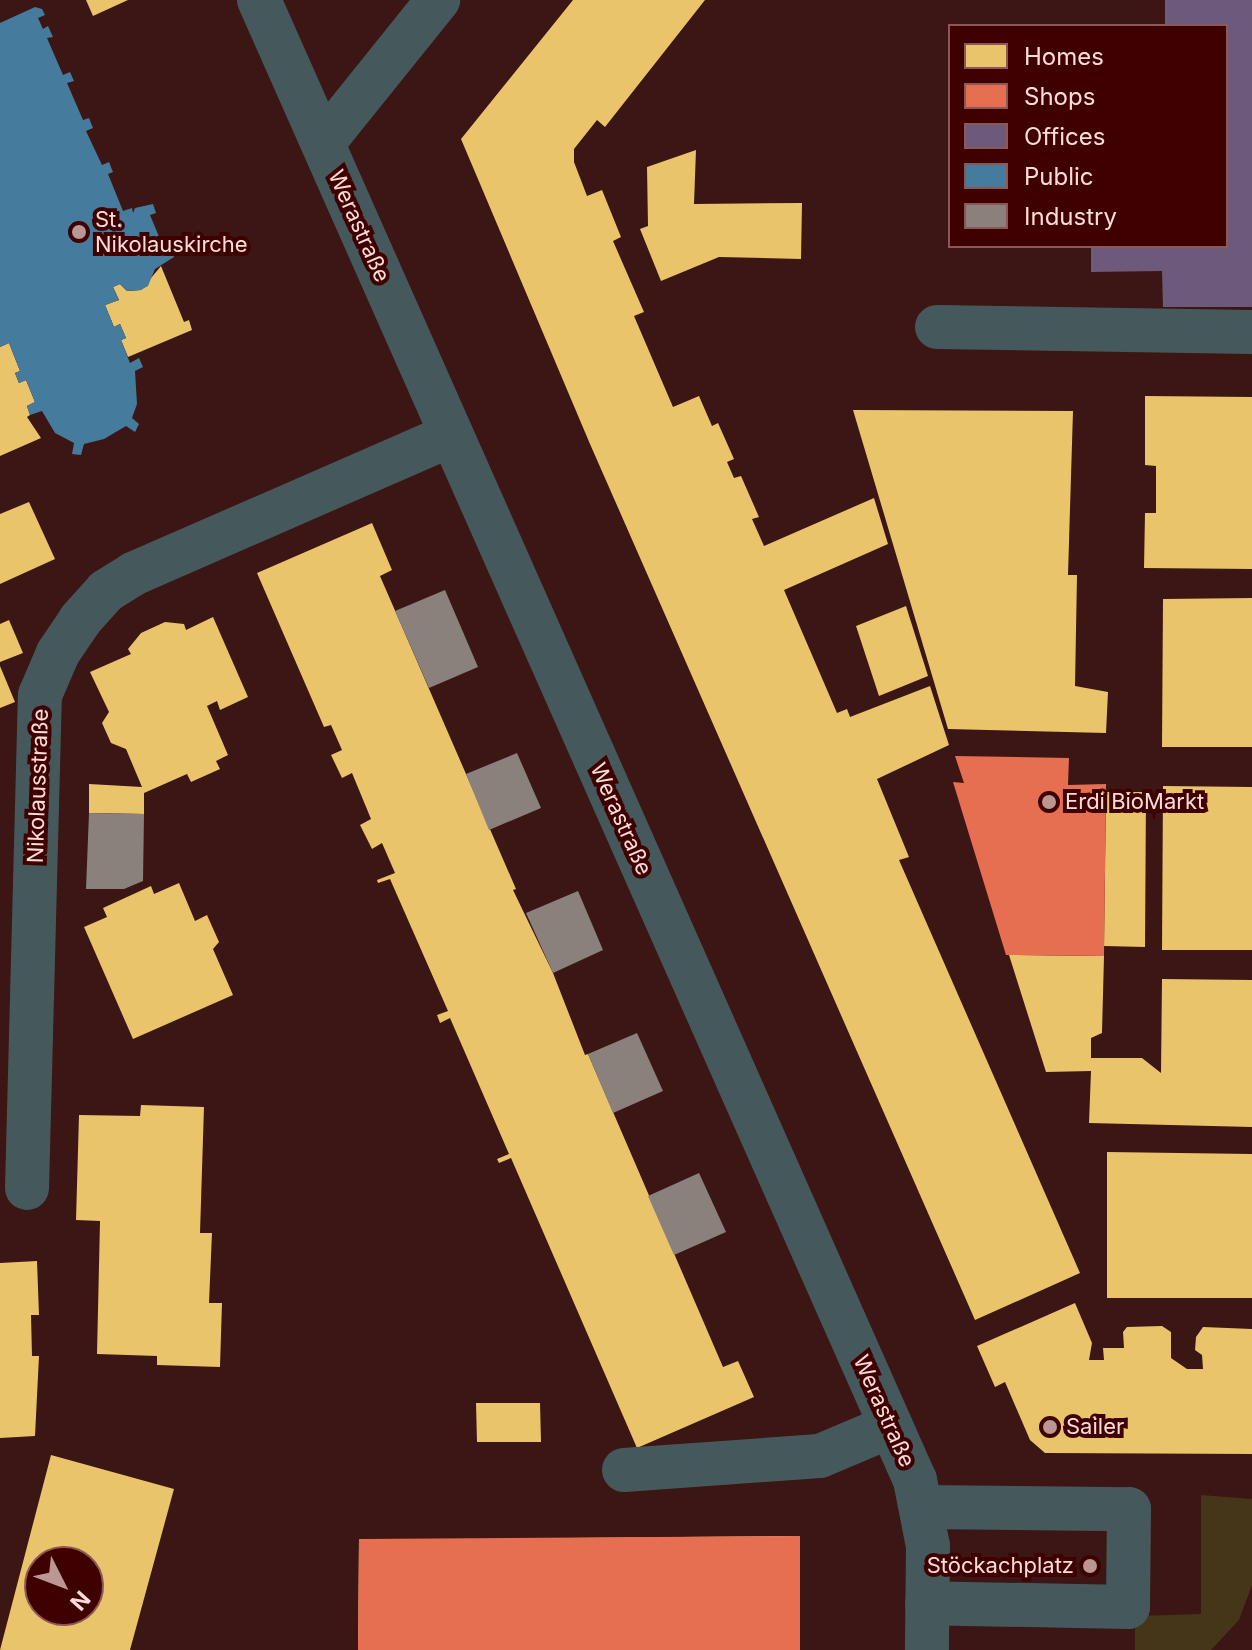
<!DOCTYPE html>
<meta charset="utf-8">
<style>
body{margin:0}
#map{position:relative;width:1252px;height:1650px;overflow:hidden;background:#3b1614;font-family:Inter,sans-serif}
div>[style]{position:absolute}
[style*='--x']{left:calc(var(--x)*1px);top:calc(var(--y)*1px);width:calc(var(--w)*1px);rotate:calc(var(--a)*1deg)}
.green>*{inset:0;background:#453519}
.homes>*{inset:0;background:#e9c46a}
.shops>*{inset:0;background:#e76f51}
.offices>*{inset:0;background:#6d597a}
.public>*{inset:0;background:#457b9d}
.industry>*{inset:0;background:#8a817c}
.minor>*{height:44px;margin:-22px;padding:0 22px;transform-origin:22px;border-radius:22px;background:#45595c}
.dots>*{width:22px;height:22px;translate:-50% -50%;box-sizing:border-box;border:4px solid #3e0000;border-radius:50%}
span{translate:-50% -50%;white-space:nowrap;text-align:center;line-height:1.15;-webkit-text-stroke:8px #3e0000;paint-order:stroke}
.poi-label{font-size:22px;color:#fedcd7}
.left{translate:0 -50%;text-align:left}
.right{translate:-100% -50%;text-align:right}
.street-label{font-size:22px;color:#fedcd7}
.legend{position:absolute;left:948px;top:24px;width:280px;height:224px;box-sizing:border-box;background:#3e0000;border:2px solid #8b5856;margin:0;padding:10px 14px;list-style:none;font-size:24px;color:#fedcd7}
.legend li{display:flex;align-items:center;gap:16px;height:40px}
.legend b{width:40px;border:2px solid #8b5856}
.north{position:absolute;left:24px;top:1546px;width:80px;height:80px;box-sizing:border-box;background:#3e0000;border:2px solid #8b5856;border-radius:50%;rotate:132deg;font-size:22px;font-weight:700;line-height:32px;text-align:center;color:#fedcd7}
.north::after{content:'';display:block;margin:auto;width:28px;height:36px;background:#ba9793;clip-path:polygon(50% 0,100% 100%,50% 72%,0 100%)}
</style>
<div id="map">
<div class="green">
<i style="clip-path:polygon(1201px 1495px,1252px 1499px,1252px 1585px,1239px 1620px,1211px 1650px,1135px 1650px,1135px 1616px,1201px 1614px)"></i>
</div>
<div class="homes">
<i style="clip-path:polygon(86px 0,128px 0,93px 16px)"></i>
<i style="clip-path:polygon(573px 0,705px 0,605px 127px,597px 120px,574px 149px,574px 162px,587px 196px,602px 190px,621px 237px,613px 241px,644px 312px,634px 316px,673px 407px,699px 396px,712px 426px,718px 423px,734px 459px,727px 462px,734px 478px,741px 476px,759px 517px,752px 519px,764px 546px,874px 498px,888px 544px,784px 590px,837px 713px,847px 709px,850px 717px,930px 686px,949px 745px,877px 779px,909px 857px,899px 860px,1080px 1273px,975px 1320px,590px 444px,461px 139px)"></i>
<i style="clip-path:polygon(696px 150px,694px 204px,802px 203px,801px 259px,719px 257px,661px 281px,640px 229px,648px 226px,647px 167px)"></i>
<i style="clip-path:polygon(161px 266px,184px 322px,189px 320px,192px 330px,128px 357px,121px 340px,126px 338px,120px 324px,114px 327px,105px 305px,119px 300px,113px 287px,120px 284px,127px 291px,141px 290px)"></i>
<i style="clip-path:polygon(9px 343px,20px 371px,15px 373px,19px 383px,26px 380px,35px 402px,27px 406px,30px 415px,27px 417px,41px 438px,0 456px,0 347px)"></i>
<i style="clip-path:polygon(1145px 396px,1252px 397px,1252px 569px,1144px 568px,1145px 513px,1156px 513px,1156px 466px,1145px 465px)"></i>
<i style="clip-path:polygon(853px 410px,1073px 411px,1068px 575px,1077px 575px,1075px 686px,1108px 692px,1106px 733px,948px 729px)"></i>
<i style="clip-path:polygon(29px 502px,55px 559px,0 584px,0 514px)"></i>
<i style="clip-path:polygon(372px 523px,392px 570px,380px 576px,516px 889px,513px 890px,553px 973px,585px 1055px,588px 1054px,723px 1367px,738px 1361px,754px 1397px,637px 1448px,511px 1158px,499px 1163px,497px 1159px,509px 1154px,450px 1018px,440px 1023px,437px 1015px,448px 1011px,390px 879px,378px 883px,377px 880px,395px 873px,382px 843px,372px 849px,360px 825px,371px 819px,352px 773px,342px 778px,331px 755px,342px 750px,331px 725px,324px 727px,257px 573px)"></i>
<i style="clip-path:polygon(1252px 598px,1252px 747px,1162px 747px,1163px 599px)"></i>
<i style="clip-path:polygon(906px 606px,928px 676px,879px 696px,856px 626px)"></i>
<i style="clip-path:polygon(213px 617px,248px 697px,220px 710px,217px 701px,207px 706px,228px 755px,216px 761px,220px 769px,191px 782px,187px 774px,144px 793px,144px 814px,89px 813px,89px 784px,142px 787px,126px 749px,111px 743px,102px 723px,109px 712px,90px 672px,131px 654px,128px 649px,141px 633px,165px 622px,184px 624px,186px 630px)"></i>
<i style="clip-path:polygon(9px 620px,23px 653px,0 662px,0 624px)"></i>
<i style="clip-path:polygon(0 666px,15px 702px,0 708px)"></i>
<i style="clip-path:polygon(1163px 786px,1252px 787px,1252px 950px,1162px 950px)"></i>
<i style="clip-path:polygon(1106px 792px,1146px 792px,1145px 947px,1104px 946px)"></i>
<i style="clip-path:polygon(179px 883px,195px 921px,207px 915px,219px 942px,213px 949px,233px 995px,133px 1039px,84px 927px,107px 917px,103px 908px,151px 886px,154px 894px)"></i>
<i style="clip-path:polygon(1009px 955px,1104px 956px,1102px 1033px,1091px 1038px,1091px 1058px,1142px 1058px,1161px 1073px,1162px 979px,1252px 980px,1252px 1127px,1089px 1123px,1091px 1071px,1046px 1072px)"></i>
<i style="clip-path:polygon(141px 1105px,204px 1107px,200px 1233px,212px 1233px,209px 1303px,222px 1303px,220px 1367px,157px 1365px,157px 1356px,97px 1354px,100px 1221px,76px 1220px,79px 1115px,140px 1116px)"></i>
<i style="clip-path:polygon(1107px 1152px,1252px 1154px,1252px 1298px,1107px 1298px)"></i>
<i style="clip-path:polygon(37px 1261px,39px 1315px,31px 1315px,32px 1356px,39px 1356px,35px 1436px,0 1438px,0 1263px)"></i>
<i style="clip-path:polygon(1075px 1303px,1092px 1343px,1089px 1360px,1104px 1360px,1103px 1348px,1124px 1348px,1123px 1332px,1127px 1327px,1162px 1326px,1171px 1332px,1171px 1358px,1187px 1369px,1203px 1369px,1202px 1355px,1195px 1350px,1196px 1337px,1203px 1327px,1252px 1329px,1252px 1454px,1045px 1453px,1030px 1440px,1005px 1382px,995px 1387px,977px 1346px)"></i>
<i style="clip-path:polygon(476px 1403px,540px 1403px,541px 1442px,477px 1442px)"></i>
<i style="clip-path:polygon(evenodd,51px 1455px,174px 1489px,130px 1650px,0 1650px,51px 1455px,40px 1562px,88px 1562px,88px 1610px,40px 1610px,40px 1562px)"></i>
<i style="clip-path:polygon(800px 1536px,800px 1619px,727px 1650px,570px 1650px,572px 1538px)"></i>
<i style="clip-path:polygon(359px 1539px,510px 1539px,509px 1650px,358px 1650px)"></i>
</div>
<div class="shops">
<i style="clip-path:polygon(955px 756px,1069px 758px,1068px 785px,1106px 784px,1104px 956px,1006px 955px,953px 782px,964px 783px)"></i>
<i style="clip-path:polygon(800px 1536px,800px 1650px,358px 1650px,359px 1539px)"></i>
</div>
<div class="offices">
<i style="clip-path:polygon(1165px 0,1252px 0,1252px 307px,1163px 307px,1162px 271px,1091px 272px,1091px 246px,1226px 246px,1226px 26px,1165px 26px)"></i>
</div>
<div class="public">
<i style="clip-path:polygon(35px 7px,42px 9px,45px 15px,38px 18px,43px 29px,48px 26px,53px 37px,47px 38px,63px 75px,70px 72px,74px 81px,67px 83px,83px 120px,89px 118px,93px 128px,86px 131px,102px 165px,109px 162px,113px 172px,108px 174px,123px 211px,132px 208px,133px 213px,135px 208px,153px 204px,156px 213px,150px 215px,165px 251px,171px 249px,174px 257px,155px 269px,148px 286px,141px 290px,127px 291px,120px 284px,113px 287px,119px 300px,105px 305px,114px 327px,120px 324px,126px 338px,121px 340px,130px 363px,139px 358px,143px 367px,135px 371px,137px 404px,132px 418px,139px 424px,135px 432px,126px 426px,104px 439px,84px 444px,81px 455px,72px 454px,74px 443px,55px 433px,42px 411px,30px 415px,27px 406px,35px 402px,26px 380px,19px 383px,15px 373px,20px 371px,9px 343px,0 347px,0 23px)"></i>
</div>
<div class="industry">
<i style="clip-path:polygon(445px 590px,478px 667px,429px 688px,395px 611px)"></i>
<i style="clip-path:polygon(517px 753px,541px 808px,489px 830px,466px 774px)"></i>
<i style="clip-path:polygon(89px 813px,144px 814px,143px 881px,124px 889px,86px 889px)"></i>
<i style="clip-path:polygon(578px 891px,603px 950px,553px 973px,526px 913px)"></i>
<i style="clip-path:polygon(637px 1033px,663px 1091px,613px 1113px,588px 1054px)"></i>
<i style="clip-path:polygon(699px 1173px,726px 1232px,674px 1255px,648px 1196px)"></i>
</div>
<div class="minor">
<i style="--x:259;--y:0;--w:1619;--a:66.1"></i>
<i style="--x:915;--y:1480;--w:67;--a:78.9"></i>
<i style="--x:928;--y:1546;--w:104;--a:90.6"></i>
<i style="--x:323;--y:143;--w:184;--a:-51.2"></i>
<i style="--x:937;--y:327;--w:315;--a:0.9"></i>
<i style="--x:27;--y:1188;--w:493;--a:-88.5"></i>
<i style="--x:40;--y:695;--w:46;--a:-66.8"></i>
<i style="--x:58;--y:653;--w:40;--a:-56"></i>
<i style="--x:80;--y:620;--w:39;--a:-48"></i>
<i style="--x:106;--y:591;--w:32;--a:-32"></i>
<i style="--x:133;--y:574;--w:347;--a:-23.6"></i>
<i style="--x:624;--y:1470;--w:196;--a:-4.1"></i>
<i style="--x:820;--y:1456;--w:77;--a:-22.9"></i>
<i style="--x:921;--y:1507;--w:208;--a:0.6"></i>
<i style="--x:1129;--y:1509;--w:98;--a:90.6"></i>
<i style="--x:1128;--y:1607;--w:201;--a:-178.9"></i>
</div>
<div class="dots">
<i style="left:79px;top:232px;background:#ba9793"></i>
<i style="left:1049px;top:802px;background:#ba9793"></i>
<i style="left:1050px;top:1427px;background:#ba9793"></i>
<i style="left:1090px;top:1566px;background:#ba9793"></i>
</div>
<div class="poi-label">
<span class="left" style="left:95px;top:232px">St.<br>Nikolauskirche</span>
<span class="left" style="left:1065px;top:802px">Erdi BioMarkt</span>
<span class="left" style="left:1066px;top:1427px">Sailer</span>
<span class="right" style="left:1074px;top:1566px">Stöckachplatz</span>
</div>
<div class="street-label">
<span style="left:359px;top:226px;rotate:66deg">Werastraße</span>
<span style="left:38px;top:786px;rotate:-88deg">Nikolausstraße</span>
<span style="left:621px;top:819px;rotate:66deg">Werastraße</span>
<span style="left:884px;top:1411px;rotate:66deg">Werastraße</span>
</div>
<ul class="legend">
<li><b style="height:22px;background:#e9c46a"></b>Homes</li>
<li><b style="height:22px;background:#e76f51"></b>Shops</li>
<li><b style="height:22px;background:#6d597a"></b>Offices</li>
<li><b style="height:22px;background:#457b9d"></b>Public</li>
<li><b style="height:22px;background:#8a817c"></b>Industry</li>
</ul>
<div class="north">N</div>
</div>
